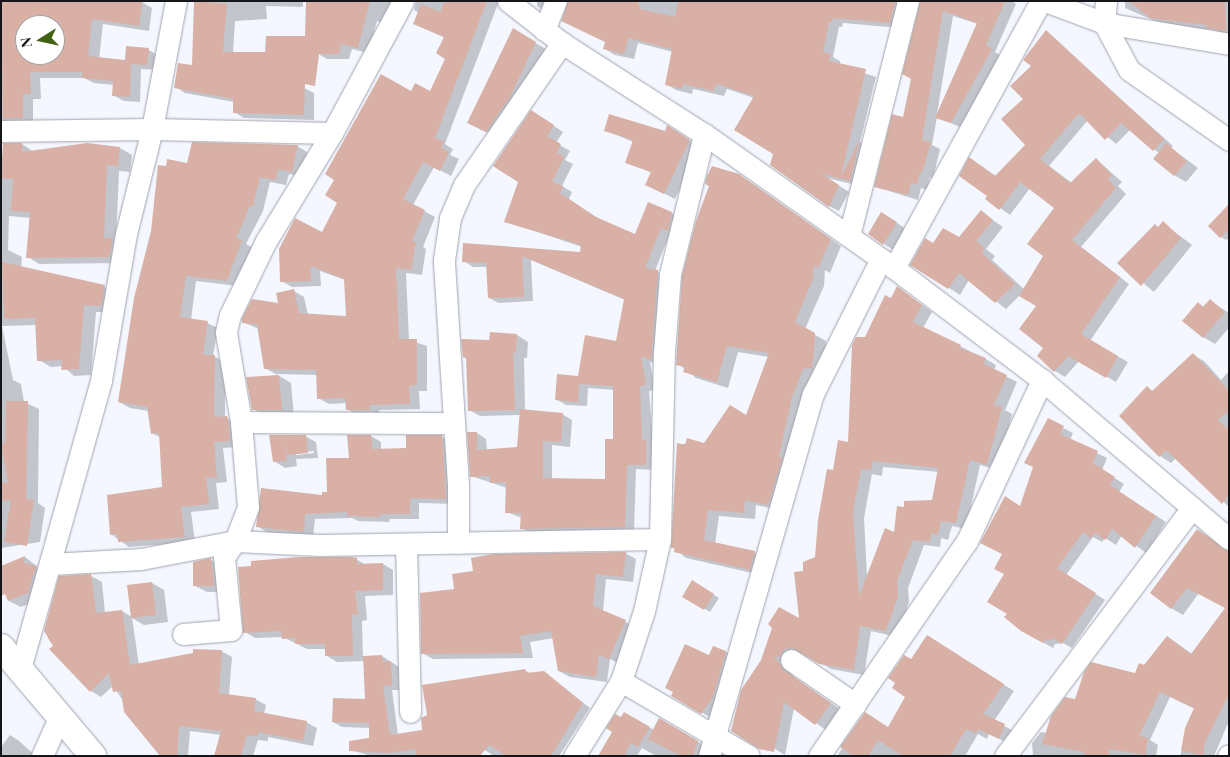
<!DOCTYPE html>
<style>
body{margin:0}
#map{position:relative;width:1230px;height:757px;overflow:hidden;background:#f4f7ff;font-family:"Playfair Display",serif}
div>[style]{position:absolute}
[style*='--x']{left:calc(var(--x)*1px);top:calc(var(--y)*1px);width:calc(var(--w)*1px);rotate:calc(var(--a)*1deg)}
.shadow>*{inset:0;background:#0003}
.building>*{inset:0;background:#d8b0a5}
.roads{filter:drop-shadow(0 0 1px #a0a3ad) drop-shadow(0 0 1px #a0a3ad)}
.minor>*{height:21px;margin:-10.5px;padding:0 10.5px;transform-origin:10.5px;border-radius:10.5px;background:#fff}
.major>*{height:26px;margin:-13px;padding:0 13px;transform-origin:13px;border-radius:13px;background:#fff}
span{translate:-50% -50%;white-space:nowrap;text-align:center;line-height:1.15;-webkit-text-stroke:4px #fff;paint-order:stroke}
.frame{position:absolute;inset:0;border:2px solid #141619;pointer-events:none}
.north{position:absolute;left:15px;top:15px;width:50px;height:50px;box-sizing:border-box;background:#fff;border:1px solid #a1a2a3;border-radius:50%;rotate:260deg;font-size:14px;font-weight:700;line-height:20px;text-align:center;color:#141619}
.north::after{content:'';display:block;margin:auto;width:18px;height:22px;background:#436114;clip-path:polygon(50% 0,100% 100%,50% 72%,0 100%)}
</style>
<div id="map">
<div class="shadow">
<i style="clip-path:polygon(evenodd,1px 1px,142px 2px,152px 8px,149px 31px,103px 24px,99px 59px,126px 61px,149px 50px,159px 56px,158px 70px,141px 69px,140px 102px,124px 101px,113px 95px,114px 85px,94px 83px,84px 78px,40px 78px,41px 99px,33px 99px,33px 124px,1px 124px,1px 1px,25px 25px,55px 25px,55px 55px,25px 55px,25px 25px)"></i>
<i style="clip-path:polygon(196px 1px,303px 1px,303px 7px,266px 6px,267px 19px,235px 21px,233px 53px,314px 93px,314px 120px,244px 118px,234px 112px,234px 102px,185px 93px,176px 87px,193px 67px)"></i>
<i style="clip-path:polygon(324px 1px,403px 1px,387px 24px,377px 21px,368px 53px,352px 49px,349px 59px,327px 59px,317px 53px)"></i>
<i style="clip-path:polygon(416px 1px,499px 1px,445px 144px,453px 149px,450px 155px,459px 159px,451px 176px,434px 167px,413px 205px,435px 217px,423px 247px,426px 249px,422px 275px,406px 273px,409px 340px,427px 346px,427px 391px,419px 391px,420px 409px,379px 410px,380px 415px,357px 415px,347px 409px,347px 403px,329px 404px,318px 398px,318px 375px,276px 374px,291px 383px,294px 416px,265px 416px,253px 409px,279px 376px,265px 368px,259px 329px,243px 322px,280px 304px,294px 291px,304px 297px,308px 315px,347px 317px,345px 280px,320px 271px,321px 286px,292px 287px,281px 281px,323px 234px,412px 92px,431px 93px,447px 58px,445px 38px,415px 24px,419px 13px,414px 10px)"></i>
<i style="clip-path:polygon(537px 1px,556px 1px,550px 14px,537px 6px)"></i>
<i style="clip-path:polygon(569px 1px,908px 1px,900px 28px,843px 23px,842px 27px,839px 27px,833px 57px,840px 61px,840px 65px,876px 77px,860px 142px,870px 147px,860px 186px,827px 178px,849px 192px,839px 211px,829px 206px,775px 153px,754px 98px,727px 89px,724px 96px,693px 89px,692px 94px,676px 90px,666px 84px,673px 52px,638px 43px,634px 59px,615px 55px,605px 49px,606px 42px,563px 21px)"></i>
<i style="clip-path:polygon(evenodd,920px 1px,1012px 1px,1016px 4px,995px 52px,1001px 56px,962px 128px,937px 117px,932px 145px,940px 149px,933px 178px,930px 177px,927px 190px,921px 188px,918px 200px,876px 187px,904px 119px,912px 78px,904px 74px,920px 1px,953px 16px,978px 24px,937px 114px,953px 16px)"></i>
<i style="clip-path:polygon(1125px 1px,1229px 1px,1229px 35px,1213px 30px,1162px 24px,1125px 8px)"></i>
<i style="clip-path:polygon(513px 30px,546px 49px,497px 137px,479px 129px)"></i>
<i style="clip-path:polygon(1046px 32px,1173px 146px,1171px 148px,1198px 168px,1186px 182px,1174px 175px,1159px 153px,1130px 130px,1116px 144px,1088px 120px,1049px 166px,1072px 183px,1096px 159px,1122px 182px,1118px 186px,1126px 194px,1081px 247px,1129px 284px,1090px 341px,1128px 362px,1116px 382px,1079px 361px,1065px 377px,1055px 371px,1045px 348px,1038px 306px,1020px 295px,1006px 309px,969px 280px,960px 295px,912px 264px,933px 245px,959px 239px,981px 212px,1003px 227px,986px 249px,995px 256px,992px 260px,1024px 289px,1045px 256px,1056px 208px,1030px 188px,1010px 215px,987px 199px,989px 196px,980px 165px,996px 176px,1027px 145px,1024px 99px)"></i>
<i style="clip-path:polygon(541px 117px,563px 132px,556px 143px,570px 151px,565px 160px,573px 164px,562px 186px,572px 192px,569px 199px,600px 220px,636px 236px,672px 213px,681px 218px,670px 233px,655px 271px,667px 277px,661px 364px,650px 362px,655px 390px,649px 391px,655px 470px,636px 469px,634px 532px,531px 534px,522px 528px,522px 518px,507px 512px,507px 488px,471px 476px,477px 433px,486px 439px,487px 450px,518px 448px,521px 415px,480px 416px,469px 410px,467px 359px,464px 357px,490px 341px,517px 335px,528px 342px,527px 358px,524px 358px,525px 411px,562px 414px,572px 420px,570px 447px,552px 445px,552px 479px,606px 481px,614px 440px,614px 390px,588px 388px,587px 406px,566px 405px,556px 399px,617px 342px,625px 300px,531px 260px,533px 301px,499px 303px,489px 298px,488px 267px,473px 267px,464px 261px,464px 245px,581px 253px,582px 247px,505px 221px)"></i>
<i style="clip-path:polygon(605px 130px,678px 133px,699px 147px,675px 199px,657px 190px,652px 173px,627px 162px,633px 142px)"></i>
<i style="clip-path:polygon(22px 144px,34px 152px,120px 148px,132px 155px,130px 172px,119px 171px,116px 241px,121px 263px,39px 264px,28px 257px,31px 218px,9px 216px,8px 250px,22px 257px,21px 268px,104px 287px,116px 293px,113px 312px,96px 312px,91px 375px,74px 376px,63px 366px,51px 367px,39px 360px,37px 325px,2px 326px,13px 380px,21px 384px,24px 402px,39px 409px,38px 503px,45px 508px,40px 542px,1px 548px,1px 156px)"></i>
<i style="clip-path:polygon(297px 146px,307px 152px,302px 177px,289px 174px,286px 185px,270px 182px,263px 211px,246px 244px,252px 247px,238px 286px,196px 281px,191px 320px,207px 323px,218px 328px,213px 356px,225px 362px,225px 418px,238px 424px,239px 447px,223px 448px,227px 482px,216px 483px,219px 509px,191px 512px,195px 542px,129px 547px,111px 534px,163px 488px,161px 438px,152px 433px,149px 411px,130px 408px,119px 402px,167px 167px)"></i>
<i style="clip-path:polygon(739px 175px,841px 246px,830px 273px,825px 270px,824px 286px,805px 329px,826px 341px,825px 359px,779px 510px,756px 505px,755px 519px,719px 516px,715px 544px,754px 552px,765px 559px,761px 575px,686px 558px,672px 547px,678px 444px,705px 444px,747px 416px,769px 357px,738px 352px,728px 388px,696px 378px,678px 364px)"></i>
<i style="clip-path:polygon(1229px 208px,1229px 238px,1226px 240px,1221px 237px)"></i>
<i style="clip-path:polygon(894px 221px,908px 230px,895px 251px,884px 244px)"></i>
<i style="clip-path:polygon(1163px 223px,1192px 245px,1154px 292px,1119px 263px)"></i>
<i style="clip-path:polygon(evenodd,898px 288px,932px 312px,923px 328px,986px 359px,996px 365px,994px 370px,1017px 382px,1005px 410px,1012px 414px,998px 470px,980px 465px,966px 529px,952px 526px,948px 540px,941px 538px,940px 547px,924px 545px,908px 588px,909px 602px,897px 637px,871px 631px,864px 675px,831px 669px,804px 653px,783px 661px,795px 678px,841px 710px,826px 730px,794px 708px,785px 755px,770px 746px,742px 690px,800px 620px,805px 572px,816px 558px,834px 471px,849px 443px,866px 338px,898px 288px,883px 467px,939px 472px,933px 501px,895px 533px,867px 577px,864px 518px,872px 474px,882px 476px,883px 467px)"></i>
<i style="clip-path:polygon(1210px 301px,1229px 313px,1229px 328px,1215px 344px,1203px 337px,1198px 304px,1204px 307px)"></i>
<i style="clip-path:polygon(1193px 355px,1204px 361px,1221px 380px,1229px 371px,1229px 507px,1176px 458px,1171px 463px,1160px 456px,1120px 416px,1147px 388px,1153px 391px)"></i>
<i style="clip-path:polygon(1063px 428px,1073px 433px,1070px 440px,1107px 458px,1102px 470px,1124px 484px,1119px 492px,1166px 522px,1146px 553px,1122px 535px,1116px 545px,1105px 538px,1102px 542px,1093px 537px,1066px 575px,1105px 600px,1072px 648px,1063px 643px,1055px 644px,1053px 648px,1021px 630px,1008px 614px,1003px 555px,1021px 507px)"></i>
<i style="clip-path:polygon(evenodd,271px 436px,305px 436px,316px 442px,318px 458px,296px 459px,297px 466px,285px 468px,274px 461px,271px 436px,314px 451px,314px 453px,296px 455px,296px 453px,314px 451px)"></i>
<i style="clip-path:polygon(371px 436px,381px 442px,381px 450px,407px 450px,442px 437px,452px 442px,455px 504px,419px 503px,419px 519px,390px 519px,389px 522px,358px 521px,352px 518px,315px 519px,313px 537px,267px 532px,257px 526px,328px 493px,350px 459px)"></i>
<i style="clip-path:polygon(1198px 530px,1228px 553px,1183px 615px,1171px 608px)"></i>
<i style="clip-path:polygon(625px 553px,636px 559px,633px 582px,606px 579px,603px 611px,636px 627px,620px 664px,610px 659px,607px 682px,570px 677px,559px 671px,554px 638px,530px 642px,533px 658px,433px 659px,422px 653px,456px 590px)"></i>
<i style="clip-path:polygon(25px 557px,47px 574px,40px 599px,21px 607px,9px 601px,1px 584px,1px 568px)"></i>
<i style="clip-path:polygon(356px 559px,366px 565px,383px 564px,393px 570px,393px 595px,365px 596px,367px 620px,362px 621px,363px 657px,382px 656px,399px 667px,400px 690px,392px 690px,398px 735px,457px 756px,371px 756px,351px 750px,370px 739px,370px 728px,342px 727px,333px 722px,367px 700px,365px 661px,337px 662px,327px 656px,326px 649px,307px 649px,283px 637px,255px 638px,245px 632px)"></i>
<i style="clip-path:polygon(211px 560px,223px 566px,226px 592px,207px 592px,195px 586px,194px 563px)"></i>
<i style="clip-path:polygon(91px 576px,102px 582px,105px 613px,122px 611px,132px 617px,152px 583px,164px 590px,168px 622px,144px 625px,132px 618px,139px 665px,221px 651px,232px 657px,229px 695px,255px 699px,266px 705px,264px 714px,306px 722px,317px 728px,313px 746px,268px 737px,268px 741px,258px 740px,253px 756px,220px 756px,221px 735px,190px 731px,188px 756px,161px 756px,113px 686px,101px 697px,91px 691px,48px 638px)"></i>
<i style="clip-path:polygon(693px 582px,719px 598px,710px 612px,684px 596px)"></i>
<i style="clip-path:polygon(1229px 620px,1229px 721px,1214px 756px,1180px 756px,1195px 709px,1170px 697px,1150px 740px,1158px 745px,1156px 756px,1033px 756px,1032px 743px,1041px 732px,1047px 733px,1076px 701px,1136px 675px,1168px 637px,1192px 654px)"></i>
<i style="clip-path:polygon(938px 643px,1014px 691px,994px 721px,1016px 732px,1010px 744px,989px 734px,987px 739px,978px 734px,965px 756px,837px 756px,865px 714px,888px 728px,907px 696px,911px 660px)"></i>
<i style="clip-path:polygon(726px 652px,737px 658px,713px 719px,672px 695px,710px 657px)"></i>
<i style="clip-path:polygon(525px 670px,531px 674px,544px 672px,590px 708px,559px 756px,494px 756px,428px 713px)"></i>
<i style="clip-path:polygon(624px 713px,654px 730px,659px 719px,707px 747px,704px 756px,656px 756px,642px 748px,637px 756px,599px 756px)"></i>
<i style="clip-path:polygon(10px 735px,19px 741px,36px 756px,1px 756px,1px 747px)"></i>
</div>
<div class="building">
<i style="clip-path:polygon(evenodd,1px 1px,142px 1px,139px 26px,92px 19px,88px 56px,125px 60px,126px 46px,149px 48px,147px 65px,131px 64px,130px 97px,112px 96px,113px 81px,82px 78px,82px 72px,30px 72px,31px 94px,23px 94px,23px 118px,3px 118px,1px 1px,25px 25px,55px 25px,55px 55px,25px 55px,25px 25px)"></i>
<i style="clip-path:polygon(194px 1px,227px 4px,223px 52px,265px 52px,266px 36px,305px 36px,306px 1px,370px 1px,358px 48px,341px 44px,339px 54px,319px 54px,315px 86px,305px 84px,304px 115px,233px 113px,233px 99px,174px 88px,178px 63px,192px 65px)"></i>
<i style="clip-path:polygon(445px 1px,487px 1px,435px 138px,444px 142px,441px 148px,449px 152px,440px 171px,423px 162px,403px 199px,425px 210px,412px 241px,416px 242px,411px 270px,396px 268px,399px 339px,417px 339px,417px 385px,409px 386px,410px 404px,369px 405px,370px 410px,346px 410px,345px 398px,317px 399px,316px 370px,264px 369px,257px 325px,242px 323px,242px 318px,252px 299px,278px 303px,276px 293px,294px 289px,299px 313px,346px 316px,344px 279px,310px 266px,311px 281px,280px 282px,279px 249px,295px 218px,322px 232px,337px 203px,325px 195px,334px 180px,325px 174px,381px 74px,411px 91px,415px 83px,430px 91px,445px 59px,436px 53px,444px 37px,413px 24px,421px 4px,440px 12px)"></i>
<i style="clip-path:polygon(568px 1px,638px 1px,640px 9px,675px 17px,678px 1px,895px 1px,890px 23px,833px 18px,832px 22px,829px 22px,823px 52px,831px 54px,829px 61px,866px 69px,841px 176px,860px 140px,850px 181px,822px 174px,839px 185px,829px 207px,770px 165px,773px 154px,734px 130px,754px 96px,717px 84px,713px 91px,683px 84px,682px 89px,665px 85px,672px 49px,628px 38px,624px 54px,603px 49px,605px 42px,561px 21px)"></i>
<i style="clip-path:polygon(1005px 1px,986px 45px,992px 49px,951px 123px,935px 118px,977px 23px,943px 11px,922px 140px,931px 142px,922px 173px,920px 172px,917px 185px,911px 183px,908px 195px,874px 187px,892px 114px,903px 117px,911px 79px,902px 74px,920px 2px)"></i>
<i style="clip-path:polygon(1129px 1px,1225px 1px,1226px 31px,1207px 28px,1207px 25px,1150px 18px)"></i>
<i style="clip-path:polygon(513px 28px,536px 42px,510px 97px,486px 132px,467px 123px)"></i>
<i style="clip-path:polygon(1046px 30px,1164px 139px,1153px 151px,1121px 123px,1105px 140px,1079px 113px,1040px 159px,1070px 183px,1096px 158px,1112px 175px,1108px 179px,1116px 188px,1072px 240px,1120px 277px,1081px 334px,1118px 356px,1106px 378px,1068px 356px,1054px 372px,1037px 356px,1043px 348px,1019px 329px,1036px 306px,1019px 296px,1043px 256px,1027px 244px,1054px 208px,1020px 182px,999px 210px,985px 199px,987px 196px,959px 176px,969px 157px,995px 176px,1025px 145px,1001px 119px,1023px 99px,1010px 86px,1031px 66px,1023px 60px)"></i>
<i style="clip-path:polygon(531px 110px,554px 125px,547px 136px,561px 144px,557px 153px,564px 157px,552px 182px,563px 186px,560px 193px,596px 217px,635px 234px,648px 202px,672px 212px,668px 231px,661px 228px,645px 268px,658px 270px,651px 360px,641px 357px,646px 385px,640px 386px,642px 440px,646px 440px,646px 465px,627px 465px,625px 527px,520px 529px,521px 513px,505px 513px,506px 482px,490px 483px,490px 476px,470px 477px,467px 432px,477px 432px,477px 450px,517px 447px,520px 409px,563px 413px,561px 442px,543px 441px,543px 478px,605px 479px,605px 439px,613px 439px,613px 386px,579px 384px,578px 402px,555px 400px,557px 374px,578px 376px,585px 335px,616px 341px,624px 299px,522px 256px,524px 297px,488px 298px,486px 263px,462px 262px,463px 243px,580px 252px,581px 245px,504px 222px,518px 182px,493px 166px)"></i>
<i style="clip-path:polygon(609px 114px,665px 131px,667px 125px,690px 140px,664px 194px,645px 185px,651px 172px,625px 163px,633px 140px,604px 131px)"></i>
<i style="clip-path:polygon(192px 142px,298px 145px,292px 172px,278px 169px,276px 180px,260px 177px,253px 206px,250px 206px,236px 238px,242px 240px,227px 281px,186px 276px,180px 317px,208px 321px,203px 355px,215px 355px,214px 417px,227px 416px,228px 419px,230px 441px,214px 442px,217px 477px,206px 478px,209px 504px,181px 507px,185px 537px,118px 542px,117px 534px,110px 535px,107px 495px,162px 487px,159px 433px,151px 434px,147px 407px,118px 402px,134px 298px,151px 231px,158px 165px,166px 166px,167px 159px,187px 163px)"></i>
<i style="clip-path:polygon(3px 143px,22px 143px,22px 152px,87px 143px,120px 147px,118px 166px,107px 165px,104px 238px,113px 238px,109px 257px,26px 258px,30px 212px,11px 211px,13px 179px,1px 178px)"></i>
<i style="clip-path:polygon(1166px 143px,1187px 161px,1174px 176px,1153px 159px)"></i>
<i style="clip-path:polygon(712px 166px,739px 174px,831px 239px,818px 268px,814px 265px,813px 279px,795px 322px,815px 333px,814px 352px,812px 368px,803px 369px,792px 397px,779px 457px,782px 458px,768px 505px,745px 500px,744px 513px,708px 510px,704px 540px,755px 551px,750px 570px,674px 552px,675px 548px,671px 548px,677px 443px,685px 445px,687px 438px,704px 443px,730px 405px,746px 415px,769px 353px,727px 346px,717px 382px,683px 372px,685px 367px,676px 365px,682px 276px,696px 221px,709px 186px,705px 184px,707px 176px)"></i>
<i style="clip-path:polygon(1229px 204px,1229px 229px,1220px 238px,1208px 226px)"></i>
<i style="clip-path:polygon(981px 210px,993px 220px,976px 241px,985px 249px,982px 253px,1015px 284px,995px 303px,959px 273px,948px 289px,910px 265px,925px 238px,933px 243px,943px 228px,959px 237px)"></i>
<i style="clip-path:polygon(881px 212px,897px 222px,883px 245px,868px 234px)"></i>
<i style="clip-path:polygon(1163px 221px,1181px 238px,1141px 286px,1117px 263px,1155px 224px,1158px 227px)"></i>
<i style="clip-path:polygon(2px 262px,105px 285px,101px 306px,84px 305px,79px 369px,61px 370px,62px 360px,37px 361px,35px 318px,4px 319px)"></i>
<i style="clip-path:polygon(evenodd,897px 286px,922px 305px,913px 322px,961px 345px,960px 348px,986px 358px,984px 364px,1007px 375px,994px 405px,1002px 407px,987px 465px,970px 460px,956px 523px,941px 521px,938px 535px,931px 533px,930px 542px,913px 540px,897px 581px,898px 596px,886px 631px,860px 626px,854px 670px,819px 664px,792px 648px,785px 649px,779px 657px,774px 656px,784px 670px,831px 703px,815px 725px,784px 702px,774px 752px,759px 749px,731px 731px,741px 690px,761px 660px,772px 628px,768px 624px,779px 607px,799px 618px,794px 572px,803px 571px,803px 562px,815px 557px,818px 520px,827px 469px,833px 470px,838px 440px,848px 442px,852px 345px,856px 337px,865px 337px,885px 295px,891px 298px,897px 286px,873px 461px,938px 468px,932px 500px,904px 501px,904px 507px,897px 506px,894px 532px,885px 528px,859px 596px,853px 512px,861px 469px,871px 470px,873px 461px)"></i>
<i style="clip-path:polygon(1210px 299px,1225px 312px,1203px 338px,1182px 321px,1198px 302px,1203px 307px)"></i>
<i style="clip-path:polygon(490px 332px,517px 334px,516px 353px,513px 353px,515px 410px,468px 411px,466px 358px,463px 357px,461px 339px,489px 340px)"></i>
<i style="clip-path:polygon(1193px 353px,1229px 391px,1229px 411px,1217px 420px,1229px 430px,1229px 494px,1222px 504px,1166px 450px,1159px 457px,1119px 416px,1147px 386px,1152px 391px)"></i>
<i style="clip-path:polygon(279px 375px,282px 410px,252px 410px,246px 377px)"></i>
<i style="clip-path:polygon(6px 401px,28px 401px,26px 499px,34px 500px,27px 546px,4px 542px,11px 500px,1px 501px,1px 483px,8px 483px,1px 445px,5px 442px)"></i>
<i style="clip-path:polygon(1048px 418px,1064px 426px,1060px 434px,1098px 451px,1093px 463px,1115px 477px,1110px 485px,1156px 516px,1135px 548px,1112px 529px,1105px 540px,1095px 533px,1091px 538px,1083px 532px,1057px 568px,1096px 593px,1062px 644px,1053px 638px,1051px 641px,1045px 639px,1043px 643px,1021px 631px,1004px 617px,1007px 614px,987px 602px,1004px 574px,994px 569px,1002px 554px,980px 543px,1005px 496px,1020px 506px,1033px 467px,1024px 463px)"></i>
<i style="clip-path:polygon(269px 435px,306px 435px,308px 453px,287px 455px,285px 440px,287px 461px,273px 462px)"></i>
<i style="clip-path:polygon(347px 435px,371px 435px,372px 449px,406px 448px,406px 435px,442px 435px,446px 499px,410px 498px,410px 514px,380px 514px,380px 517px,347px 516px,347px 512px,305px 514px,304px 532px,256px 527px,261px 488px,322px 495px,322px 492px,327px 492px,326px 458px,349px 458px)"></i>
<i style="clip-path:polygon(1197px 529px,1229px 551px,1229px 694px,1205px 743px,1203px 755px,1181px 751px,1185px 728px,1194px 708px,1160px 692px,1139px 736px,1148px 738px,1145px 755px,1109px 749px,1109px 756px,1084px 756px,1084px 752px,1042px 744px,1051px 716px,1065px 697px,1075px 699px,1084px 672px,1091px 662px,1135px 673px,1139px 663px,1144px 665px,1167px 636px,1191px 654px,1225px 608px,1187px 588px,1171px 609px,1150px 593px)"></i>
<i style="clip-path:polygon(626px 552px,623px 577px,596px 574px,593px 606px,626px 620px,609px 659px,599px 655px,596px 677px,558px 671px,551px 631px,520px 636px,523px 653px,421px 654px,420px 593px,454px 589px,452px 574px,473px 571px,471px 558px,493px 554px)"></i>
<i style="clip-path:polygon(25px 556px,24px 563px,36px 566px,28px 593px,8px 601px,5px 594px,1px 596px,1px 566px)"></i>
<i style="clip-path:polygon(299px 557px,352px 557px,357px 558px,357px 564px,383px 563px,383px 590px,355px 591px,358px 615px,352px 615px,353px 656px,325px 656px,325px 644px,295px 644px,295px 638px,282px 639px,281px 631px,243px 633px,238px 567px,251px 566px,251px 561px)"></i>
<i style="clip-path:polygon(211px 558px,214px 586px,193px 586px,193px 562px)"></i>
<i style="clip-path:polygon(91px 574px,96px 613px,122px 610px,130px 665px,193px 653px,193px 649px,222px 650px,219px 693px,256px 698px,254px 711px,307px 721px,303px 741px,258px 732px,257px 736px,247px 735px,241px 756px,214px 756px,221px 731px,179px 726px,177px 756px,160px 756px,124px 712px,121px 691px,113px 692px,109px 673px,90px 692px,49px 649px,53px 646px,44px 631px,59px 576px)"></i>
<i style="clip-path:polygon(692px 580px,714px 594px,704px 610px,682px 597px)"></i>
<i style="clip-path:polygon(152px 582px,156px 615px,131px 618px,127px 585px)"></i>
<i style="clip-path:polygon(927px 635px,1004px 684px,983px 714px,1005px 724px,999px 739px,978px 729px,976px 733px,966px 729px,950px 756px,903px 756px,878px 740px,868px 756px,853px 756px,840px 747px,865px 712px,888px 727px,905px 697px,892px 688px,895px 683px,888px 678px,904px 655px,911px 659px)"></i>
<i style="clip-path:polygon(685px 644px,709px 655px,713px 646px,726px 651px,713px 697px,701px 714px,671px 696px,673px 692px,665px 688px)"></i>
<i style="clip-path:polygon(382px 655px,383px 662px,391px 661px,392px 685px,383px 686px,390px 735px,422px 730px,421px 718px,427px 715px,422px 685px,525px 669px,526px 673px,544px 671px,583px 703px,551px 756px,506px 756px,489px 745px,480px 756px,416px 756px,416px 749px,389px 753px,349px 751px,349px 741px,369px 738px,369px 723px,332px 722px,333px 698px,365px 699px,363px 656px)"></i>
<i style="clip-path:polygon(624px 712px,650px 727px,638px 747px,631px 743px,624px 756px,598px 756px,612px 732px,606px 728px,615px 714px,621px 717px)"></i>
<i style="clip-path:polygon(659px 718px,698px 741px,693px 756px,681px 756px,648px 739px)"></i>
</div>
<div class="roads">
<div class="minor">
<i style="--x:508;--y:1;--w:68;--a:37.9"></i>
<i style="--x:562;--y:43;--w:169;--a:32.7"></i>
<i style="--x:704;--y:134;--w:232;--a:35.2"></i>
<i style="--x:894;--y:268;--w:186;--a:37.1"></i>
<i style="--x:1042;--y:380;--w:245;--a:40.4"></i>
<i style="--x:1045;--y:1;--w:63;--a:20.4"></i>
<i style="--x:1104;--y:23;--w:53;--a:62"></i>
<i style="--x:1129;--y:70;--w:122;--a:35"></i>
<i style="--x:1106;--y:1;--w:22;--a:95"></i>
<i style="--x:1104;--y:23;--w:127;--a:9.5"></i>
<i style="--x:544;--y:30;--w:31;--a:-68"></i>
<i style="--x:1;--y:131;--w:151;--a:-0.8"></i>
<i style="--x:152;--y:129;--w:180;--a:1.3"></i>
<i style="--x:849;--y:236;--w:242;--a:-75.9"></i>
<i style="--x:894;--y:268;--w:305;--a:-61.2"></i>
<i style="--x:241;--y:422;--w:213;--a:0.3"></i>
<i style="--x:458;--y:543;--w:58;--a:-90"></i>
<i style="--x:458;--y:485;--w:225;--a:-93.6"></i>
<i style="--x:444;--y:260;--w:42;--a:-81.9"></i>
<i style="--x:450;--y:218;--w:36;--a:-67"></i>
<i style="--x:464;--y:185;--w:173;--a:-55.4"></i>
<i style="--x:406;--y:544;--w:168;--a:88.6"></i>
<i style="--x:50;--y:564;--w:91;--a:-3.1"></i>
<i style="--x:141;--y:559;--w:96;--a:-10.8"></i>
<i style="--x:235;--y:541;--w:84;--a:2.7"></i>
<i style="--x:319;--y:545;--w:341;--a:-1"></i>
<i style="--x:183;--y:634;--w:48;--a:-4.8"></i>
<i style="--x:231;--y:630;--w:73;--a:-95.5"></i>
<i style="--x:224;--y:557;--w:19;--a:-55"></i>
<i style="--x:235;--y:541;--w:36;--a:-69"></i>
<i style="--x:248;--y:507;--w:85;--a:-94.7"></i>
<i style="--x:241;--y:422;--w:91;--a:-99.5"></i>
<i style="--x:226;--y:332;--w:17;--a:-77"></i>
<i style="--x:230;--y:315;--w:82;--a:-64.1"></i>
<i style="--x:266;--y:241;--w:127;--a:-58.6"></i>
<i style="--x:332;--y:133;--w:150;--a:-61.7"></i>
<i style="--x:791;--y:660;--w:78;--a:34.5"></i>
<i style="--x:20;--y:669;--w:300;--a:-74.3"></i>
<i style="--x:101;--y:380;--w:148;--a:-80.3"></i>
<i style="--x:126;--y:234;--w:108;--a:-76.1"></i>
<i style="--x:152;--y:129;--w:130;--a:-79.4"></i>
<i style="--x:621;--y:681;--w:148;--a:30.4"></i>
<i style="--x:42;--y:756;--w:42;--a:-65.9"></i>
<i style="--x:574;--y:756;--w:89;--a:-57.9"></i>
<i style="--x:621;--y:681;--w:74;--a:-71.8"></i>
<i style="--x:644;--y:611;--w:74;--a:-77.5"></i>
<i style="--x:660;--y:539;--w:187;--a:-88.8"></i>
<i style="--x:664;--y:352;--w:78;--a:-85.6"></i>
<i style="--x:670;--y:274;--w:144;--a:-76.3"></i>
<i style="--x:709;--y:756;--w:377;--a:-74"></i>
<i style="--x:813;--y:394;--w:151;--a:-63.3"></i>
<i style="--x:819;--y:756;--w:261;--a:-55.5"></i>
<i style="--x:967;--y:541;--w:178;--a:-65"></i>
<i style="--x:1005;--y:756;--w:311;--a:-53"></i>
<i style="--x:1228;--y:756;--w:1;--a:-45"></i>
</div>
<div class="major">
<i style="--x:1;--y:647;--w:143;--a:49.8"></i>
</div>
</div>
<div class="frame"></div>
<div class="north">N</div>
</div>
